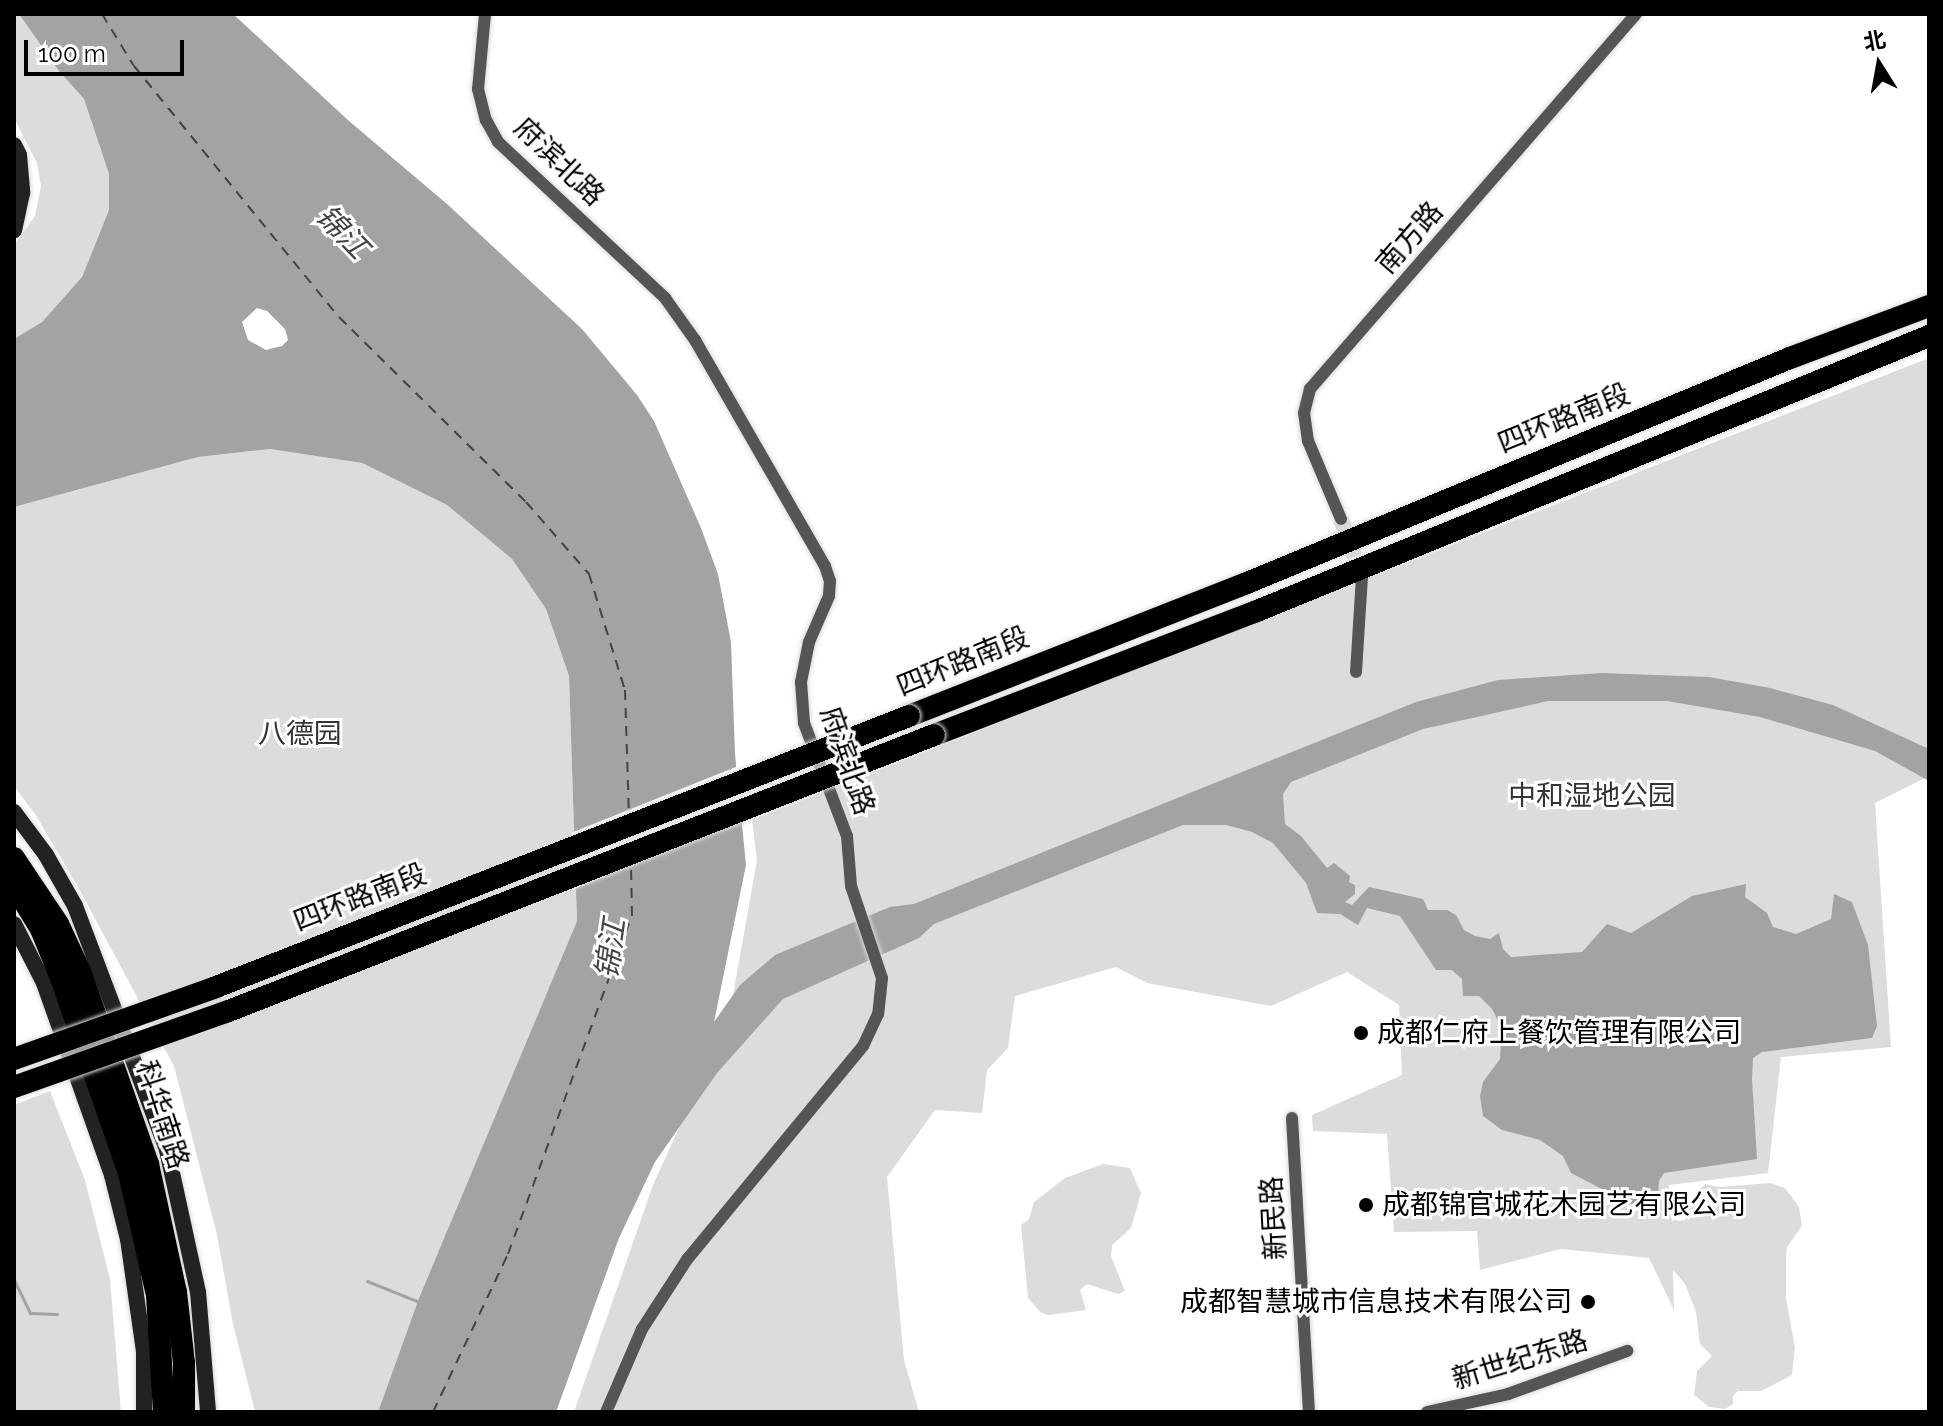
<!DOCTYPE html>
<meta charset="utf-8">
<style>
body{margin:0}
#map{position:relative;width:1943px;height:1426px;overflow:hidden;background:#fff;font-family:Raleway,"Noto Sans SC",sans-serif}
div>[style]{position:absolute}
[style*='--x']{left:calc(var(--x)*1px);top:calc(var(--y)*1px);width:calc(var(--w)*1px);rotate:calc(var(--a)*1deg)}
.green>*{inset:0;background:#dcdcdc}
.water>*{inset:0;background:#a3a3a3}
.pier>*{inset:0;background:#fff}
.stream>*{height:3px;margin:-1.5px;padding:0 1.5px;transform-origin:1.5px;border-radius:1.5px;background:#a3a3a3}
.ferry>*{height:2px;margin-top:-1px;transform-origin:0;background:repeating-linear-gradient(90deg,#444 0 10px,transparent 0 18px)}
.secondary-tunnel>*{height:16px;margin-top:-8px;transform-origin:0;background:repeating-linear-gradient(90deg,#d9d9d9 0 16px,transparent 0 24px)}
.roads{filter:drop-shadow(0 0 2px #dbdbdb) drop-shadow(0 0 2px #dbdbdb)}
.street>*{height:12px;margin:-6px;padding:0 6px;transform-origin:6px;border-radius:6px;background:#555}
.secondary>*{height:16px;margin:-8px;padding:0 8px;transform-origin:8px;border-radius:8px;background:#222}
.highway>*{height:22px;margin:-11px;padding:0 11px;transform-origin:11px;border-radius:11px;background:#000}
.bridges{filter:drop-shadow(0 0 2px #dbdbdb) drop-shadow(0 0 2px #dbdbdb)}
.highway-bridge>*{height:22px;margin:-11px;padding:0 11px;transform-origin:11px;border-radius:11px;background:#000}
.dots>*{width:22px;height:22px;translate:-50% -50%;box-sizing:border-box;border:4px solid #fff;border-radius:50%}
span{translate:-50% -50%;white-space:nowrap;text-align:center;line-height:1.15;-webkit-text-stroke:6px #fff;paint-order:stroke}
.street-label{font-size:28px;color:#000}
.park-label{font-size:28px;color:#333}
.poi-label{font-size:28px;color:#000}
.left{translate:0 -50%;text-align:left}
.right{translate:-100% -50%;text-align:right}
.water-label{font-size:30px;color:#444;font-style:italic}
.frame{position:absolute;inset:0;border:16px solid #000;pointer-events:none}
.north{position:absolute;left:1839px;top:24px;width:80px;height:80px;-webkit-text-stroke:6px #fff;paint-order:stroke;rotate:349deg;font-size:22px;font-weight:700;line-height:32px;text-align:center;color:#000}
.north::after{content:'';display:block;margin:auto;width:28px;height:36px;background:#000;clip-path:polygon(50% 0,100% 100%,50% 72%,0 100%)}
.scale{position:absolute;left:24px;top:40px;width:160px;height:36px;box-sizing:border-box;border:4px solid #000;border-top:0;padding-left:10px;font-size:24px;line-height:28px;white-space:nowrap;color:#000;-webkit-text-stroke:6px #fff;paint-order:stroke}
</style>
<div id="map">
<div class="green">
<i style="clip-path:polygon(14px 14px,19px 14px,59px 71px,84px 99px,109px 174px,109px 210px,82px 277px,42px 322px,14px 339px,14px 245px,35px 216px,41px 186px,37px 163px,14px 118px)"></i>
<i style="clip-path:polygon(1929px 358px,1929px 776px,1875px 803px,1891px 1047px,1781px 1057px,1768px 1173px,1669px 1185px,1671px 1218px,1678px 1221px,1685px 1220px,1697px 1193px,1705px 1184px,1719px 1187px,1770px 1183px,1785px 1188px,1799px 1207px,1802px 1226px,1787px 1247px,1786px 1256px,1786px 1298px,1795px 1348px,1792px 1375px,1761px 1391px,1738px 1391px,1733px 1396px,1733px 1404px,1725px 1409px,1709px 1407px,1694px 1395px,1697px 1371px,1712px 1356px,1700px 1344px,1696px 1312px,1685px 1284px,1673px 1270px,1674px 1310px,1649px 1258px,1561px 1249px,1480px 1270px,1477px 1231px,1394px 1232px,1387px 1134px,1313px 1131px,1312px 1115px,1402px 1075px,1399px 1005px,1347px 972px,1271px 1006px,1147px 983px,1116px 967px,1015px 996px,1008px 1048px,987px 1070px,982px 1113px,935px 1110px,887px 1177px,904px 1360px,919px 1412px,574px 1412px,653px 1185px,729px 1018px,757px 860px,752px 820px)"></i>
<i style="clip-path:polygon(270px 449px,362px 463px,447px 505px,512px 559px,546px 609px,569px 676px,577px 921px,419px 1298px,378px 1412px,255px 1412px,233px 1324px,217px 1235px,174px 1066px,77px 885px,37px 817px,14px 786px,14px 507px,198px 457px)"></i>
<i style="clip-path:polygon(50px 1091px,85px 1180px,110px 1279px,121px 1412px,14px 1412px,14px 1105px)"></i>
<i style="clip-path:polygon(1103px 1164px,1130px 1168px,1141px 1193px,1131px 1228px,1112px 1245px,1111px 1256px,1125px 1291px,1118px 1294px,1087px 1284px,1080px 1290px,1086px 1310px,1048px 1315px,1040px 1312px,1028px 1298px,1021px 1225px,1029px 1219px,1034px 1202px,1065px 1178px)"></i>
</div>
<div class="water">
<i style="clip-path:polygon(evenodd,19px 14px,233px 14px,349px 121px,447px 204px,582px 329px,637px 395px,654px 421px,701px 528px,718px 574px,731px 642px,735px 754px,746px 865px,714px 1022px,740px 985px,775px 955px,890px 907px,914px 904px,1416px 702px,1498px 680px,1602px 673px,1709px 677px,1770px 688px,1833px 705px,1929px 749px,1929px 781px,1875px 751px,1760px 717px,1667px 701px,1548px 701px,1423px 729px,1291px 782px,1283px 794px,1285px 824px,1301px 836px,1327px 868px,1334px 863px,1350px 876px,1349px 882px,1355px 885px,1355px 894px,1345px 902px,1352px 905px,1369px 887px,1423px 899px,1428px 910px,1447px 910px,1456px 915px,1464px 930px,1475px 936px,1490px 939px,1499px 933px,1503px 949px,1511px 957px,1582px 952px,1607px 924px,1631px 933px,1692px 896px,1746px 884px,1745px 897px,1767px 913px,1773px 927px,1796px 934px,1831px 919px,1834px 894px,1852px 902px,1868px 945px,1877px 1026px,1872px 1038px,1762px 1052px,1753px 1058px,1752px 1079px,1757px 1159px,1664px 1173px,1659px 1181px,1657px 1213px,1644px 1211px,1571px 1173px,1563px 1156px,1540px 1140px,1502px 1130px,1483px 1116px,1480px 1096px,1483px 1082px,1500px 1059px,1502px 1028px,1492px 1009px,1479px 996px,1463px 996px,1462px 979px,1452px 970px,1436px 970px,1400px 916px,1367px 908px,1358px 925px,1340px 914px,1317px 913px,1306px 883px,1273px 843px,1252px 832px,1226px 825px,1183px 825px,934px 924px,919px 938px,783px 999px,717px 1073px,655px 1162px,619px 1238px,556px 1412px,378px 1412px,419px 1298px,577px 921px,569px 676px,546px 609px,512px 559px,447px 505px,362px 463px,270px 449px,198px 457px,14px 507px,14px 339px,42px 322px,82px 277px,109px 210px,109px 174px,84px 99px,59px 71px,19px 14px,257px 308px,267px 311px,285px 329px,288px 340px,282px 346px,266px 350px,248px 340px,242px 322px,257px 308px)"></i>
</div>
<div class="pier">
<i style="clip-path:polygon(741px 765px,746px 818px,572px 890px,571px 833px)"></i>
</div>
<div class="stream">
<i style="--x:14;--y:1280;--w:37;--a:64"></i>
<i style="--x:30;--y:1313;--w:27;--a:2"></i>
<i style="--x:367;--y:1281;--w:56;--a:22"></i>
</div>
<div class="ferry">
<i style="--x:102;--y:14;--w:61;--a:58.4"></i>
<i style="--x:134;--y:66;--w:324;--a:50.8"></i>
<i style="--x:339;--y:317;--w:263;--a:44.7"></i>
<i style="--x:526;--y:502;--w:96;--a:48.8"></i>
<i style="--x:589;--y:574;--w:121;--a:72.8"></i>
<i style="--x:625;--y:690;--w:125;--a:88.2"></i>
<i style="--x:433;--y:1412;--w:175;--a:-64.6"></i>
<i style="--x:508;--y:1254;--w:360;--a:-69.9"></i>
<i style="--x:632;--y:916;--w:50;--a:-91.1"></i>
</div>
<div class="secondary-tunnel">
<i style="--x:1341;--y:519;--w:62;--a:70.1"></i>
</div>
<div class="roads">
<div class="street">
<i style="--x:485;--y:14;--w:75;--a:95.3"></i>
<i style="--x:478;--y:89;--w:32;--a:76"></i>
<i style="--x:486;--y:120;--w:25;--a:61"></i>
<i style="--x:498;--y:142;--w:229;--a:43"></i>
<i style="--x:665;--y:298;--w:52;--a:54.5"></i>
<i style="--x:695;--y:340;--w:261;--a:60.1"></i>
<i style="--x:825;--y:566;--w:16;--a:72"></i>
<i style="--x:830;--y:581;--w:15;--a:94"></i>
<i style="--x:829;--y:596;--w:50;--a:113.5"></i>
<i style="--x:809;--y:642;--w:41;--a:101.3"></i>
<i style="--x:801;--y:682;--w:41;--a:85.8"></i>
<i style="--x:804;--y:723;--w:121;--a:69.2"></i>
<i style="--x:847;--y:836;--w:50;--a:85.4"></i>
<i style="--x:851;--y:886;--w:97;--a:71.4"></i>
<i style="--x:882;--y:978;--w:36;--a:96"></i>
<i style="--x:878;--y:1014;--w:35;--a:115"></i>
<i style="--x:863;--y:1046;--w:275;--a:129.5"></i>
<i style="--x:688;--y:1258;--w:85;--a:122.9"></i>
<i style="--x:642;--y:1329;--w:90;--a:113.4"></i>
<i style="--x:1341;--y:519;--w:85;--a:-112.9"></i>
<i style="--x:1308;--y:441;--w:28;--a:-98"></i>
<i style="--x:1304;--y:413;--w:25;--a:-76"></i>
<i style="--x:1310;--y:389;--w:497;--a:-49"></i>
<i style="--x:1356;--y:672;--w:95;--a:-86.4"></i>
<i style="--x:1292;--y:1118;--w:294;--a:86.7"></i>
<i style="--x:1427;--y:1412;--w:83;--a:-12.5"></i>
<i style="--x:1508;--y:1394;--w:127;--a:-19.9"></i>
</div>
<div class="secondary">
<i style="--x:14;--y:145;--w:11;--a:63"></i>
<i style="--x:19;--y:155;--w:38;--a:85"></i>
<i style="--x:22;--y:193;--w:38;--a:102"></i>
<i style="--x:14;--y:812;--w:54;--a:53.3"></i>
<i style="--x:46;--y:855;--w:59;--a:60.4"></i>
<i style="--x:75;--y:906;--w:261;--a:69.3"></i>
<i style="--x:167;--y:1150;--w:145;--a:77.7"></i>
<i style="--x:198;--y:1292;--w:120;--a:85.2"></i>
<i style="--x:14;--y:924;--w:66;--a:63"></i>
<i style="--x:44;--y:983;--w:204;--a:70.5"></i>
<i style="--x:112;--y:1175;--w:66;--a:76"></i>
<i style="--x:128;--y:1239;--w:114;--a:81.9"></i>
<i style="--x:144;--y:1352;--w:60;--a:90"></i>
</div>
<div class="highway">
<i style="--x:909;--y:716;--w:363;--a:-21.5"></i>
<i style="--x:1247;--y:583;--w:588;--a:-22.51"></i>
<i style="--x:1790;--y:358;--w:148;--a:-20.5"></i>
<i style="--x:934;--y:735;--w:346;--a:-21"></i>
<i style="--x:1257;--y:611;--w:726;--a:-22.26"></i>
<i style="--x:14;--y:858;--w:79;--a:56.3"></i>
<i style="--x:58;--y:924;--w:52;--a:64.9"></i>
<i style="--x:80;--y:971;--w:205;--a:70.6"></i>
<i style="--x:148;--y:1164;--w:131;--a:77.7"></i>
<i style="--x:176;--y:1292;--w:71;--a:83.6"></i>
<i style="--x:184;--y:1363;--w:49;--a:90"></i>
<i style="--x:14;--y:885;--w:52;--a:58.5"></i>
<i style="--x:41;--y:929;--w:53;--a:67.8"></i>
<i style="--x:61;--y:978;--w:207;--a:70.8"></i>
<i style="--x:129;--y:1173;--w:125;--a:77.1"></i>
<i style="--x:157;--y:1295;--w:117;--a:86.6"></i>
</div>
</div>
<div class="bridges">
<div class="highway-bridge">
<i style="--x:14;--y:1059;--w:214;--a:-19.6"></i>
<i style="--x:216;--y:987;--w:744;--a:-21.36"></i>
<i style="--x:14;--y:1087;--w:225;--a:-19.5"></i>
<i style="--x:226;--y:1012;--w:760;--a:-21.37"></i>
</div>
</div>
<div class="dots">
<i style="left:1361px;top:1033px;background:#000"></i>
<i style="left:1366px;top:1205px;background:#000"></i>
<i style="left:1588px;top:1302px;background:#000"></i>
</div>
<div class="street-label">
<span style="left:559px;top:162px;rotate:44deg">府滨北路</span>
<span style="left:1410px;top:238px;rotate:-49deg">南方路</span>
<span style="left:1564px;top:419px;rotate:-22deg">四环路南段</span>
<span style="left:963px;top:662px;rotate:-22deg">四环路南段</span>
<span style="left:847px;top:761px;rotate:71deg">府滨北路</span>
<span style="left:360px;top:898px;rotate:-21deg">四环路南段</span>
<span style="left:162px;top:1115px;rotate:72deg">科华南路</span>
<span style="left:1274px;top:1218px;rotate:-93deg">新民路</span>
<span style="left:1520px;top:1360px;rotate:-17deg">新世纪东路</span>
</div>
<div class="park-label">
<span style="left:300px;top:734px">八德园</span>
<span style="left:1592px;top:796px">中和湿地公园</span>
</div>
<div class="poi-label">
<span class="left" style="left:1377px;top:1033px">成都仁府上餐饮管理有限公司</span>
<span class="left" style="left:1382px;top:1205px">成都锦官城花木园艺有限公司</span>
<span class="right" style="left:1572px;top:1302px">成都智慧城市信息技术有限公司</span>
</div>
<div class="water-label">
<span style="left:342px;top:232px;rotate:46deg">锦江</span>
<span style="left:611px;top:949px;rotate:-82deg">锦江</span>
</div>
<div class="frame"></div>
<div class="north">北</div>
<div class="scale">100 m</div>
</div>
